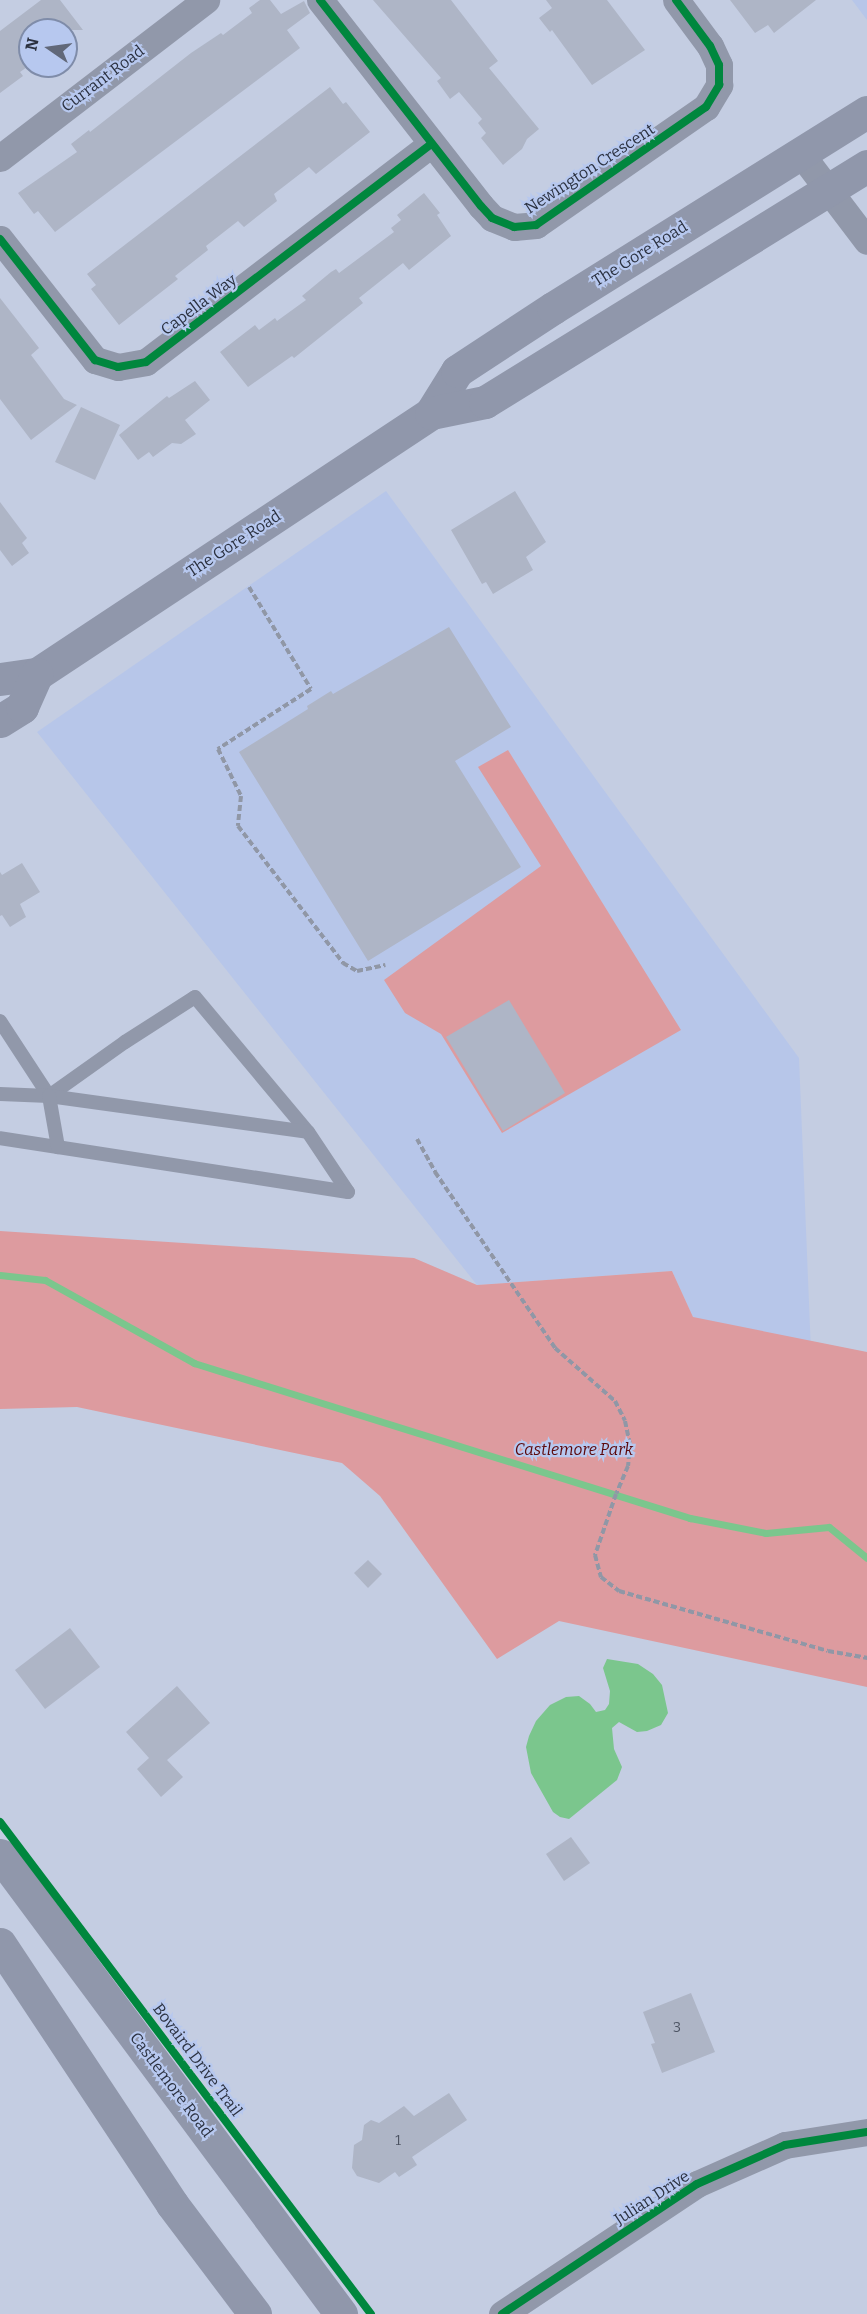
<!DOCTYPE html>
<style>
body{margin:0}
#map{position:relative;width:867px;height:2314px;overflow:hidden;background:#c4cde2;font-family:Bitter,serif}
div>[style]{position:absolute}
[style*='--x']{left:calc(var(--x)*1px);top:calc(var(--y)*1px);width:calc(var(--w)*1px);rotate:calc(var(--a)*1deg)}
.built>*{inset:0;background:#b7c6e9}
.green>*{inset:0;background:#dd9b9f}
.water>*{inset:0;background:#7bc68d}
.stream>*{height:7px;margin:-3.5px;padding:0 3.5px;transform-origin:3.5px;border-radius:3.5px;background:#7bc68d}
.building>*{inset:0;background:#aeb5c6}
.path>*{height:4px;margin-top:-2px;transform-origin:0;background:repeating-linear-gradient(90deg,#9097a6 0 6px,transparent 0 9px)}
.lane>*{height:14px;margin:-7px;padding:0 7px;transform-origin:7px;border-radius:7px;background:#9198aa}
.street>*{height:27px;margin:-13.5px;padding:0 13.5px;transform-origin:13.5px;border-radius:13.5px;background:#9198aa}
.secondary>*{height:33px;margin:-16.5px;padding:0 16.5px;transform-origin:16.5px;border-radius:16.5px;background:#9097ab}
.cycleway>*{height:8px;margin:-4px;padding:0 4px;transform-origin:4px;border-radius:4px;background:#00873e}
span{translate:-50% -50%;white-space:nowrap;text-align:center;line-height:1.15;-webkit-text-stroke:4.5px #b7c8ef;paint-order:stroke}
.number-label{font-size:14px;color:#4c5362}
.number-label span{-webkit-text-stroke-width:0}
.street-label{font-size:16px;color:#2b3140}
.park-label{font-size:16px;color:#5c090c;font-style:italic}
.north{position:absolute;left:18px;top:18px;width:60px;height:60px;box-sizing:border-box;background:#b7c8ef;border:2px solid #7f8ca9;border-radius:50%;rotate:283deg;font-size:16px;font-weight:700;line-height:24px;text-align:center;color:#2b3140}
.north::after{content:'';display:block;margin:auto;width:21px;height:27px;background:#616879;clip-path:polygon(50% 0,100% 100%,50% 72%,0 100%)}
</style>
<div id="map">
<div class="built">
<i style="clip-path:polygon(852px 0,867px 0,867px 20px)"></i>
<i style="clip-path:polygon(386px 491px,799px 1058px,811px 1352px,700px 1333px,672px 1271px,477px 1285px,37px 732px)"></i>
</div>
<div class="green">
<i style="clip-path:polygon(508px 750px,681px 1030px,502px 1133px,441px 1034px,405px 1013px,384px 980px,541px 866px,478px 767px)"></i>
<i style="clip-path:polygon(0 1231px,414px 1258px,477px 1285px,672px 1271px,693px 1317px,867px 1352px,867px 1687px,559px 1621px,497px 1659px,380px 1496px,342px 1463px,77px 1407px,0 1409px)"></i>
</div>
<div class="water">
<i style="clip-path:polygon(607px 1659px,638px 1664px,653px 1674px,662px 1685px,668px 1713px,661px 1725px,647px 1731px,637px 1732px,619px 1722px,612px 1728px,614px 1749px,622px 1767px,617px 1780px,569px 1819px,560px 1817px,553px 1812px,531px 1773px,526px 1747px,529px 1736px,536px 1721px,550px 1705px,566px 1697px,579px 1696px,590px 1704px,596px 1712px,605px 1710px,609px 1704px,610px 1691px,603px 1668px)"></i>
</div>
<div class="stream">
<i style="--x:0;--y:1275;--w:45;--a:6.3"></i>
<i style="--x:45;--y:1280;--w:171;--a:29.1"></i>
<i style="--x:194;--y:1363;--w:520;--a:17.35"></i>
<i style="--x:690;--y:1518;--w:77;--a:11.2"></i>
<i style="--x:766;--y:1533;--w:63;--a:-5.4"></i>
<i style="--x:829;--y:1527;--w:49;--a:39.2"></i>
</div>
<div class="building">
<i style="clip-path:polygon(41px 0,60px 0,83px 30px,30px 30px,30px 65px,20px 72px,23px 76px,0 93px,0 31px)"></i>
<i style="clip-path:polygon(260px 0,270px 0,281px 14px,304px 1px,310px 13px,287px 30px,300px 48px,55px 232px,38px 211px,34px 214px,18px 193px,77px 152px,71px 144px,89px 130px,90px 132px,191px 53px,221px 33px,223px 35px,252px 13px,249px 8px)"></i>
<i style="clip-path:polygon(373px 0,451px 0,498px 61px,489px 68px,539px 129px,527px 139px,522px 149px,503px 165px,481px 138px,486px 133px,478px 123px,482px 119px,459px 92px,450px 99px,437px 81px,441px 78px)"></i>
<i style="clip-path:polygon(546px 0,607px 0,645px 50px,592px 85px,552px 30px,550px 32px,539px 18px,552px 8px)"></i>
<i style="clip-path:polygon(730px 0,816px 0,774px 33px,768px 25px,755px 33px)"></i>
<i style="clip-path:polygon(330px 87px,343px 104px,346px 102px,370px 132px,316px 174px,309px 167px,296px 177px,274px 194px,277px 201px,244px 227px,238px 221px,206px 246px,208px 250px,175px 276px,178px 279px,119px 325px,91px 289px,96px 285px,87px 274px)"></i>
<i style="clip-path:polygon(424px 193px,440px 213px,437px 215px,451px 236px,409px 270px,403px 263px,359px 298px,363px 303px,294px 358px,292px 356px,248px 387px,220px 352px,255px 325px,259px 330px,275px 318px,277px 321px,306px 300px,302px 296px,331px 272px,336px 269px,339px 273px,394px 232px,391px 228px,401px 220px,397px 215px)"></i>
<i style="clip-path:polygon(0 298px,39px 348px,31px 355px,64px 399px,77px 405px,31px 440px,0 399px)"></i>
<i style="clip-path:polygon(195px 381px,210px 400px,185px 420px,196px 434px,181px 444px,172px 443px,153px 457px,149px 452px,138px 460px,119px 435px,167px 396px,169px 398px)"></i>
<i style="clip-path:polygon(81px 407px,120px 425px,95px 480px,55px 462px)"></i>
<i style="clip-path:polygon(515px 491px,546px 542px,526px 557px,533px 570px,493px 594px,486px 582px,482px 584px,451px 530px)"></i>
<i style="clip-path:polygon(0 502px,27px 538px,22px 543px,29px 553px,12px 566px,0 550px)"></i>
<i style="clip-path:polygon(449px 627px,511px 727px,455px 761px,521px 867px,368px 961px,239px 752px,308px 709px,307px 706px,331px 691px,333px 694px)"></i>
<i style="clip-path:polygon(22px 863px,40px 892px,20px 904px,26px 917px,10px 927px,2px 915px,0 916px,0 872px,2px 875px)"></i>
<i style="clip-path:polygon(509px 1000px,565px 1093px,503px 1131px,446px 1037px)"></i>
<i style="clip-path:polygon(368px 1560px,382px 1574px,368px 1588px,354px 1573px)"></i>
<i style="clip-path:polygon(70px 1628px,100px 1667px,45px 1709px,15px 1670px)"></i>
<i style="clip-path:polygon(177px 1686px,210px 1723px,167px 1760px,183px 1777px,161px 1797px,137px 1769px,149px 1758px,126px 1732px)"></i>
<i style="clip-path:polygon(571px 1837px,590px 1863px,564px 1881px,546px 1854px)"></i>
<i style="clip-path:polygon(691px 1993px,715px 2052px,662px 2073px,651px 2044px,655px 2043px,643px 2012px)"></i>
<i style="clip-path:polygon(449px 2093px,467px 2120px,412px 2157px,417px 2165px,399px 2177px,395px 2172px,379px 2183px,357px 2176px,352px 2168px,354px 2145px,362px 2140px,364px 2125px,371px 2120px,379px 2123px,404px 2106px,414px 2116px)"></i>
</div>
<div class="path">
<i style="--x:249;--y:587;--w:119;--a:58.7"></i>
<i style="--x:311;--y:689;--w:111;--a:147.2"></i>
<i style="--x:218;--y:749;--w:52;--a:63.9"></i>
<i style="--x:241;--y:796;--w:30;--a:96"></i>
<i style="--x:238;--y:826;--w:173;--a:52.5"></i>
<i style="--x:343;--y:963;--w:16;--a:30"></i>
<i style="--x:357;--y:971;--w:29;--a:-12"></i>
<i style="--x:417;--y:1139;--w:38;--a:61"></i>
<i style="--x:435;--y:1172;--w:213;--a:55.7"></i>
<i style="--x:555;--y:1348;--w:80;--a:41.5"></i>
<i style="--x:615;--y:1401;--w:22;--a:63"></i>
<i style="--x:625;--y:1421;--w:24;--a:78"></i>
<i style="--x:630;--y:1444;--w:22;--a:95"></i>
<i style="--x:628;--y:1466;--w:30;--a:113"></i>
<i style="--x:616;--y:1494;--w:65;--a:109"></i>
<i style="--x:595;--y:1555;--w:23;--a:75"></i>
<i style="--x:601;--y:1577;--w:23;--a:38"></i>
<i style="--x:619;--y:1591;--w:217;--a:16"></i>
<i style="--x:828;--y:1651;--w:40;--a:10"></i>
</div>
<div class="lane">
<i style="--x:0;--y:1021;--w:90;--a:56.8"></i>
<i style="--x:49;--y:1096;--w:93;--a:-35.4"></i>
<i style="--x:125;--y:1042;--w:83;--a:-32.7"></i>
<i style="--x:195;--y:997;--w:176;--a:50.1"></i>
<i style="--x:308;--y:1132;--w:72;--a:56.3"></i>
<i style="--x:348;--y:1192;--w:352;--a:-171.2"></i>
<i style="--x:0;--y:1094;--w:49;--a:2.3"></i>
<i style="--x:49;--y:1096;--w:261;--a:7.9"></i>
<i style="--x:49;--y:1096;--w:52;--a:80"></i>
</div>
<div class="street">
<i style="--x:320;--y:0;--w:261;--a:52"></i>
<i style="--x:481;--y:206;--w:16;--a:47"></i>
<i style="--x:492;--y:218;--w:24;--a:22"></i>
<i style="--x:514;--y:227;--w:22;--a:-5"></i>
<i style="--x:536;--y:225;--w:207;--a:-34.8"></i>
<i style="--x:706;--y:107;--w:26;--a:-59"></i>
<i style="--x:719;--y:85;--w:20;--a:-90"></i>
<i style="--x:719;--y:65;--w:21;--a:-115"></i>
<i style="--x:710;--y:46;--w:57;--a:-126.5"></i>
<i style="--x:801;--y:154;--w:109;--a:52.8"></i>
<i style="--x:0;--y:158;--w:260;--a:-37.5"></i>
<i style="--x:0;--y:239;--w:154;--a:51.9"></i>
<i style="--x:95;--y:360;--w:24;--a:17"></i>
<i style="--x:118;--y:367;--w:28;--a:-10"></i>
<i style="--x:146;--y:362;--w:359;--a:-37.4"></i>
<i style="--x:502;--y:2314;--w:234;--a:-33.7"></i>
<i style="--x:697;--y:2184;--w:96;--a:-23.9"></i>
<i style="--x:785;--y:2145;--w:83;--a:-9"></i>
</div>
<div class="secondary">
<i style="--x:431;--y:413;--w:49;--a:-58.2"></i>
<i style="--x:457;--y:371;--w:115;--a:-33.3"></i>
<i style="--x:553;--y:308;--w:370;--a:-32"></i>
<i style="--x:0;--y:679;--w:37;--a:-8"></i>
<i style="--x:37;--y:674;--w:473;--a:-33.5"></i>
<i style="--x:431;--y:413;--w:55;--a:-11.5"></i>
<i style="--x:485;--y:402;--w:449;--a:-31.7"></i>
<i style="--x:0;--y:721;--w:26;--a:-32"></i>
<i style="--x:22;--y:707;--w:36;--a:-66"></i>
<i style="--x:0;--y:1855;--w:572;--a:53.39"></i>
<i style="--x:0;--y:1944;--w:312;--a:56.5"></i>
<i style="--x:172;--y:2204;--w:138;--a:53"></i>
</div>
<div class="cycleway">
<i style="--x:320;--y:0;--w:261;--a:52"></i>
<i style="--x:481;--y:206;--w:16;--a:47"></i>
<i style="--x:492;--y:218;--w:24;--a:22"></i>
<i style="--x:514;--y:227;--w:22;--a:-5"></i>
<i style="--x:536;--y:225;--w:207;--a:-34.8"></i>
<i style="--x:706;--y:107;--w:26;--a:-59"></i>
<i style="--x:719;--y:85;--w:20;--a:-90"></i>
<i style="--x:719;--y:65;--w:21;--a:-115"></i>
<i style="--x:710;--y:46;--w:57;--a:-126.5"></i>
<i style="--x:0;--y:239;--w:154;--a:51.9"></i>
<i style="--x:95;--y:360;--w:24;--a:17"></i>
<i style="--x:118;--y:367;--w:28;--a:-10"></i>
<i style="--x:146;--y:362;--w:359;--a:-37.4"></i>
<i style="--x:0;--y:1822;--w:616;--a:52.98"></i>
<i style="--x:502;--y:2314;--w:234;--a:-33.7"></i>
<i style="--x:697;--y:2184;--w:96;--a:-23.9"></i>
<i style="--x:785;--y:2145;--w:83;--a:-9"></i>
</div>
<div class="number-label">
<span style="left:677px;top:2028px">3</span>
<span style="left:398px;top:2141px">1</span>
</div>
<div class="street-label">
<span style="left:103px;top:79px;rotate:-37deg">Currant Road</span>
<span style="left:590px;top:169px;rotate:-33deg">Newington Crescent</span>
<span style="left:640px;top:254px;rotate:-32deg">The Gore Road</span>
<span style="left:199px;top:305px;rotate:-37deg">Capella Way</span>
<span style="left:234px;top:544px;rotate:-33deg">The Gore Road</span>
<span style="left:197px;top:2060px;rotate:53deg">Bovaird Drive Trail</span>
<span style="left:171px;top:2085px;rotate:53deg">Castlemore Road</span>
<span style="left:652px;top:2198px;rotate:-33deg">Julian Drive</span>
</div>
<div class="park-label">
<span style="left:574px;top:1450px">Castlemore Park</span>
</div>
<div class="north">N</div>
</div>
